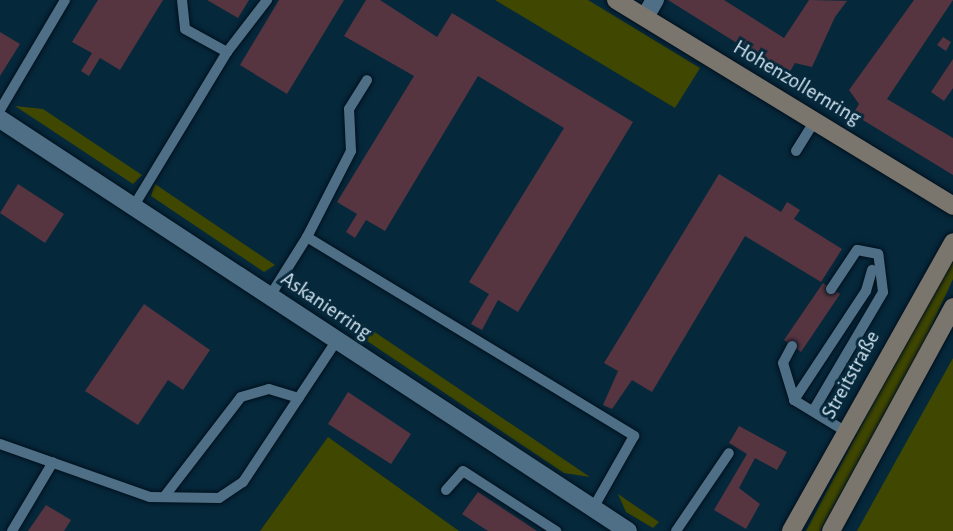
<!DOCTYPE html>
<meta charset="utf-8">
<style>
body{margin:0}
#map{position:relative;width:953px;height:531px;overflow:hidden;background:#06283b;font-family:"Alegreya Sans",sans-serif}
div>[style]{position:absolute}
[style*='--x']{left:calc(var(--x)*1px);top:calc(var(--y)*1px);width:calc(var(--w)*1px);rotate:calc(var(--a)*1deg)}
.green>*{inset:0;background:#3f4701}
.building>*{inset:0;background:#563540}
.roads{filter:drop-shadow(0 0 2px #00101d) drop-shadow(0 0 2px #00101d)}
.lane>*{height:10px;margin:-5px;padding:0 5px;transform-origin:5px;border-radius:5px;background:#4e6f85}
.street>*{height:18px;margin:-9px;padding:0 9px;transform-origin:9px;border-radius:9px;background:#4e6f85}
.secondary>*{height:18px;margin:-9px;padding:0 9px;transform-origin:9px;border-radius:9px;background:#7a756d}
span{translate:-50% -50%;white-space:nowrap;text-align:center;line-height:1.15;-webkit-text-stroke:6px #06283b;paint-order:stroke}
.street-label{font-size:21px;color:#d3e5f1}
</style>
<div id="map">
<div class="green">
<i style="clip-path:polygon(495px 0,588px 0,700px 68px,675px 108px)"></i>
<i style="clip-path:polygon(15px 106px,43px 109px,142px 175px,133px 184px)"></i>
<i style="clip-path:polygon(155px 184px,275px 265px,264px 272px,151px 196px)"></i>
<i style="clip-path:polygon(953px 252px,953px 279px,924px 342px,820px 531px,806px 531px)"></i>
<i style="clip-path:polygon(293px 277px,590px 477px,564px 473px,291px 290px)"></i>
<i style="clip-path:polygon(953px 358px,953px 531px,857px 531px)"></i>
<i style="clip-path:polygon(328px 437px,459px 531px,260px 531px)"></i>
<i style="clip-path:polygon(618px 494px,659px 522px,653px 528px,626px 512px)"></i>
</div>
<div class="building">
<i style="clip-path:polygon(98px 0,163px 0,120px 70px,100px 58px,89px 76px,81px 71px,92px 53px,72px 42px)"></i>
<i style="clip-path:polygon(207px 0,249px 0,238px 18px)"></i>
<i style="clip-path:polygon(279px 0,344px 0,287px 94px,240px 65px)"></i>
<i style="clip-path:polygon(366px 0,380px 0,437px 37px,452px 13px,633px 122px,518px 312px,498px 300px,482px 330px,471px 324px,489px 294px,469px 282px,564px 128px,478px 76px,385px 231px,366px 220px,355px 238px,346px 232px,357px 214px,337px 202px,414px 76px,344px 36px)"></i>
<i style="clip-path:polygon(668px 0,724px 0,784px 38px,809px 0,854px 1px,847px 1px,835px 17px,812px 67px,795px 63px,788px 75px)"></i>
<i style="clip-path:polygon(914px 0,953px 0,887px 99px,953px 138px,953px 175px,853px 114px,859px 104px,849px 90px)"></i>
<i style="clip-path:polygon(0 32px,20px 44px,0 76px)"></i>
<i style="clip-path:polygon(943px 37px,951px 42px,946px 51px,937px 45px)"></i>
<i style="clip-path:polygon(953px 59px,953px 88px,944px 101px,931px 92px)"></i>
<i style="clip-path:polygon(719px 174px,781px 212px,787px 202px,800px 210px,794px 219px,842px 249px,821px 282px,745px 236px,652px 392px,632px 380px,612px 409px,603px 405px,618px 371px,604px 363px)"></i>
<i style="clip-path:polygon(18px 184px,64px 214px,45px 243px,0 213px)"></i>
<i style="clip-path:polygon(823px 283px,840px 294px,801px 352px,784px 340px)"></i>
<i style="clip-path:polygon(144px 304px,210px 350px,183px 390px,168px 380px,138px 425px,85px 391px)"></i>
<i style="clip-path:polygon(348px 392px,411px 434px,391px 464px,328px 424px)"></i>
<i style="clip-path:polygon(739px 426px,787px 452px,777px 470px,755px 458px,739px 488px,760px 504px,746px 529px,714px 510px,747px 454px,729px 443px)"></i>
<i style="clip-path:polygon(478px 492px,537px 531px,488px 531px,462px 514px)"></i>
<i style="clip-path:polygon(46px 505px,71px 520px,64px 531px,28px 531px)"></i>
</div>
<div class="roads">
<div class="lane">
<i style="--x:182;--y:0;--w:29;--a:84"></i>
<i style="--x:185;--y:29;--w:48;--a:28.7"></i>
<i style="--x:0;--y:110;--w:128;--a:-59.4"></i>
<i style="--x:796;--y:151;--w:36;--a:-58"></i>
<i style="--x:135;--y:204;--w:178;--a:-58.8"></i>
<i style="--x:227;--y:52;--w:66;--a:-52.4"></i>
<i style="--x:307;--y:237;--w:97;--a:-62.9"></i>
<i style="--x:351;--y:151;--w:42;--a:-92.7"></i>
<i style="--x:349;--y:109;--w:34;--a:-58"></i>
<i style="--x:270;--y:296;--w:70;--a:-57.9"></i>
<i style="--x:307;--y:237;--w:383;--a:31.3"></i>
<i style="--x:634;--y:436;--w:85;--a:119.6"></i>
<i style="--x:792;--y:346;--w:19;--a:118"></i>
<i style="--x:783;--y:363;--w:39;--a:73"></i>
<i style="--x:794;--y:400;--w:60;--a:31.3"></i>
<i style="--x:794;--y:400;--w:131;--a:-56.6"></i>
<i style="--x:866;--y:291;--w:22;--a:-74"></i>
<i style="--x:813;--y:411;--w:138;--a:-59.5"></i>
<i style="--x:883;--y:292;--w:38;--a:-97"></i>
<i style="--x:878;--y:254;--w:21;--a:-169"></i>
<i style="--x:857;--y:250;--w:47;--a:123.7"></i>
<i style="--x:0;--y:444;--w:159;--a:19.5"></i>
<i style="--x:150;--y:497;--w:69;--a:0.8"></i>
<i style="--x:219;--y:498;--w:29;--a:-34"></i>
<i style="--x:243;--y:482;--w:170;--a:-56.5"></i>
<i style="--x:446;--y:490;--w:25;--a:-48"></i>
<i style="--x:463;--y:471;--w:111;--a:32.8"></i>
<i style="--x:164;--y:497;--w:126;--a:-52.4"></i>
<i style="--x:241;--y:397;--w:29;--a:-16"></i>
<i style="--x:269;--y:389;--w:31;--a:17"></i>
<i style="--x:12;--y:531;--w:80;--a:-59.3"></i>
<i style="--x:676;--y:531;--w:94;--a:-55.8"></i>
</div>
<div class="street">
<i style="--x:645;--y:17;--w:20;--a:-60"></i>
<i style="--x:0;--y:119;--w:751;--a:33.27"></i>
</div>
<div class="secondary">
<i style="--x:616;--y:0;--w:395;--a:31.4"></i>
<i style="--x:791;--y:531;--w:331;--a:-60.7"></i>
<i style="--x:831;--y:531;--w:255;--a:-61.4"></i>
</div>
</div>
<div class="street-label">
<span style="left:797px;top:83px;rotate:31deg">Hohenzollernring</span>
<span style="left:326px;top:306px;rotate:34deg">Askanierring</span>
<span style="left:851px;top:375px;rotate:-61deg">Streitstraße</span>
</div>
</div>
